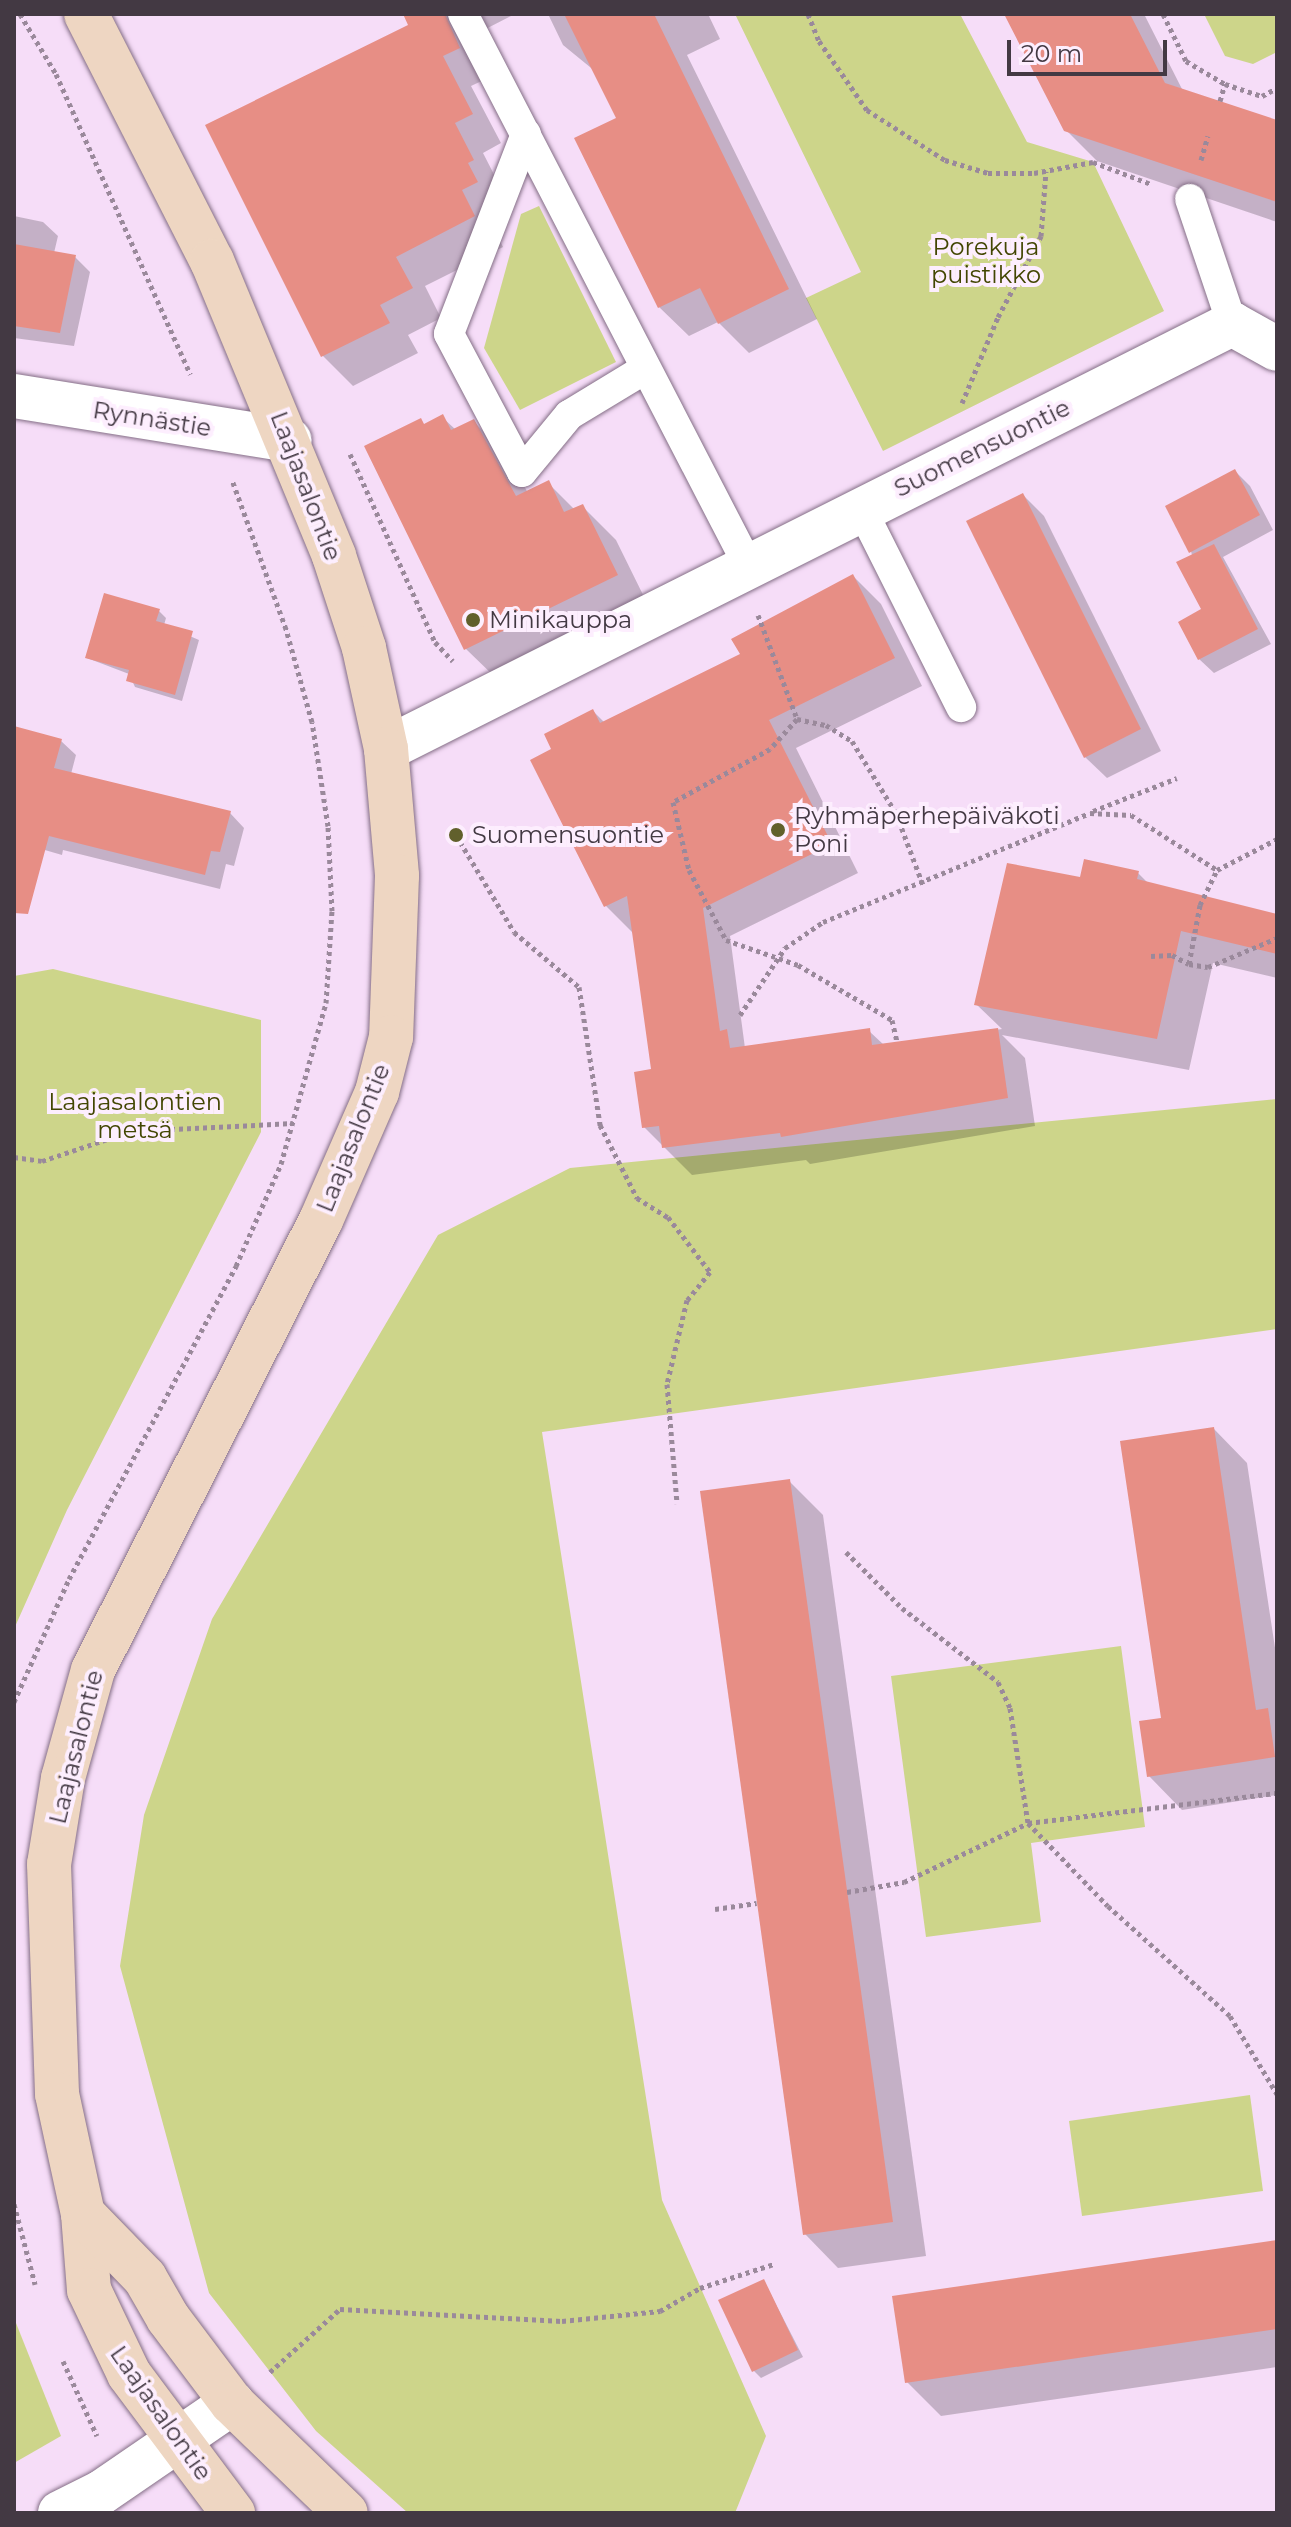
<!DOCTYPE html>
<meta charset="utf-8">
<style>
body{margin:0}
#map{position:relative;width:1291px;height:2527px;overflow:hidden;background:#f6ddf8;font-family:Montserrat,sans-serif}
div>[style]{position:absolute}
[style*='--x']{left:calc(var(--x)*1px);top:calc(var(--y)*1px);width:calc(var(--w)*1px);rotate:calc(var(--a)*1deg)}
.green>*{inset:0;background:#cdd58a}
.shadow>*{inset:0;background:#0003}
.building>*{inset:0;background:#e78e85}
.path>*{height:5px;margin-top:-2.5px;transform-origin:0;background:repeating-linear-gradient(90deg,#9a899b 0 4px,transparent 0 8px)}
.roads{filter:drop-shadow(0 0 2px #846e86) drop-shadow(0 0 2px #846e86)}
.lane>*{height:30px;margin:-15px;padding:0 15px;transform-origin:15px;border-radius:15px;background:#fff}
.street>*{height:44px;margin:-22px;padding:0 22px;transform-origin:22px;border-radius:22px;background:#fff}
.secondary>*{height:44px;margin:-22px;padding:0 22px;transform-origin:22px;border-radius:22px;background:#eed6c2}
.dots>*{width:22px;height:22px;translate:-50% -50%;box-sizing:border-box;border:4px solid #fdeefe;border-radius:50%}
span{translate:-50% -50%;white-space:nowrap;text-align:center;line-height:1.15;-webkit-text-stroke:8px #fdeefe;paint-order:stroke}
.park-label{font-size:24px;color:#424602}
.street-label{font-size:24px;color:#433943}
.poi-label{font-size:24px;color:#433943}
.left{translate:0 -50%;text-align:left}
.frame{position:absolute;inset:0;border:16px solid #433943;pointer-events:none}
.scale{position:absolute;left:1007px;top:40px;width:160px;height:36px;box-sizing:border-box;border:4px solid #433943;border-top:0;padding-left:10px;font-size:24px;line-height:28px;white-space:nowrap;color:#433943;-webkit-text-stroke:6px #fdeefe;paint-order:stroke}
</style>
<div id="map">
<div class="green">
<i style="clip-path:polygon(735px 14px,960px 14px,1027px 142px,1093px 162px,1164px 311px,883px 451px,806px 298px,861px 272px)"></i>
<i style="clip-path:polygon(1204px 14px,1277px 14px,1277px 52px,1253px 64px,1225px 56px)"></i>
<i style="clip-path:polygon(539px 206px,616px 362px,520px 410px,484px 348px,521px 214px)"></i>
<i style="clip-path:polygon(53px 969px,261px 1020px,261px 1132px,67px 1510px,14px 1629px,14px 976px)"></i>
<i style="clip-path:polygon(1277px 1099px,1277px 1329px,542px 1432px,662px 2200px,766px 2436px,735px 2513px,408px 2513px,316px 2431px,209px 2293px,120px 1966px,144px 1815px,212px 1619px,438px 1235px,570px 1168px)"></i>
<i style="clip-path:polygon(1121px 1646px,1145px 1827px,1031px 1843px,1041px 1922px,926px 1937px,891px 1676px)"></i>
<i style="clip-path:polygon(1250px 2095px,1263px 2191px,1082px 2216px,1069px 2121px)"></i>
<i style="clip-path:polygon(14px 2318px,61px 2436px,14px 2463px)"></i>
</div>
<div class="shadow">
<i style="clip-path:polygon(405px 14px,515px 14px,476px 34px,488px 78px,471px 86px,501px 143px,483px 153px,502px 190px,490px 220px,503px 247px,425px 286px,441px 318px,408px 335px,418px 353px,353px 386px,323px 356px,208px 126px,411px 26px)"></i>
<i style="clip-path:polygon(548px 14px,708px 14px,720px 39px,687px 55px,817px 319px,749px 353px,718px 322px,689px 336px,659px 307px,619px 119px,596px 72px,563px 45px)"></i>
<i style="clip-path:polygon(1007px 14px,1144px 14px,1183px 91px,1277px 123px,1277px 222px,1097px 161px,1066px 130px)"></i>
<i style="clip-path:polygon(14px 216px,43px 222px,58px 236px,54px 253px,75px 257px,90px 272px,74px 346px,14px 338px)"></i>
<i style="clip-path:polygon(442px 417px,456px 430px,473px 421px,507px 455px,528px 493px,548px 483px,575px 510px,582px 506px,616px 540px,650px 609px,500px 682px,466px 649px,426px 426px)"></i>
<i style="clip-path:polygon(1235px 471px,1250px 486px,1273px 530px,1223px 557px,1271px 644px,1214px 673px,1199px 659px,1204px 610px,1191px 551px)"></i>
<i style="clip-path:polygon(1023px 495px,1044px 516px,1161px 751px,1107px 778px,1085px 757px)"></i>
<i style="clip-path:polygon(853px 576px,881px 604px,922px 686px,796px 748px,858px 873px,730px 936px,745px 1048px,869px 1031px,884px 1045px,1002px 1029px,976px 1004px,1082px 879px,1138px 873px,1149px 884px,1277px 916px,1277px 978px,1213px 963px,1189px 1070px,1002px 1035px,1025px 1058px,1035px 1126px,810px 1164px,806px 1160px,692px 1175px,644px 1127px,653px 1071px,635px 935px,606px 906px,554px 750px,593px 711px,605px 723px,742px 655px)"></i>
<i style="clip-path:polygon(159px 611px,166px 618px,164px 625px,199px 640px,182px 701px,135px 687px,129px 674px,87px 658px)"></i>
<i style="clip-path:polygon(14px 728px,61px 741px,76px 755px,71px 774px,230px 813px,244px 828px,234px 866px,226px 864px,220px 889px,63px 850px,62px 855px,31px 846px,14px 850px)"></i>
<i style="clip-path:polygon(1214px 1429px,1247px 1463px,1277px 1661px,1277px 1795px,1182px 1810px,1149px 1776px,1164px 1719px)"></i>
<i style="clip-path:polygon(789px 1481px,823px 1515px,926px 2256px,838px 2268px,805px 2234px)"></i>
<i style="clip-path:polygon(1277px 2242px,1277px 2367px,941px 2416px,907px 2382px)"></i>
<i style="clip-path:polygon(764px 2281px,803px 2357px,761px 2378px,754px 2371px)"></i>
</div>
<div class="building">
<i style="clip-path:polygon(403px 14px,445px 14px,460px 48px,443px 56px,473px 114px,455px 123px,474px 160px,468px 163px,478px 182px,462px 190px,475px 216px,396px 257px,413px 288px,380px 305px,390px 323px,321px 357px,205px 125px,408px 25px)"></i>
<i style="clip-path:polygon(564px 14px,654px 14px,789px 289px,718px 324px,700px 288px,658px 308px,574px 138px,616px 118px)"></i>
<i style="clip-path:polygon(1004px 14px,1130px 14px,1165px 83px,1277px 120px,1277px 202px,1064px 131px)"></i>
<i style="clip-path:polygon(14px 244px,76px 255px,60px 333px,14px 326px)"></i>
<i style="clip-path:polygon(443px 414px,451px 430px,474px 419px,516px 496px,549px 480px,564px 512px,583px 504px,618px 575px,464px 650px,364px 446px,421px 418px,424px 424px)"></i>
<i style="clip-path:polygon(1235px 469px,1260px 515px,1189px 553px,1165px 506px)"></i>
<i style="clip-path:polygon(1023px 493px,1141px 729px,1084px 758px,966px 521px)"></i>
<i style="clip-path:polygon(1214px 544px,1258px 629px,1198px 660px,1178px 622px,1201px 609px,1176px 562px)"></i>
<i style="clip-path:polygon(853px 574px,895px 658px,769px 720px,832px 844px,703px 908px,720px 1031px,727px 1029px,730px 1048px,870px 1028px,872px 1045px,998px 1028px,1008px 1098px,781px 1137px,780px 1133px,662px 1148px,659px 1126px,642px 1128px,634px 1072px,651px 1069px,627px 896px,604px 907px,530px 760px,551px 749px,544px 734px,593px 709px,600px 723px,740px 654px,731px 639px)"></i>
<i style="clip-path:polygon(104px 593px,160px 609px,156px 621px,193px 631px,175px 695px,126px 681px,129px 670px,85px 658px)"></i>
<i style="clip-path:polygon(14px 726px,62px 739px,54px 768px,231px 811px,220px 852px,211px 851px,205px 875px,49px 836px,28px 914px,14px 913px)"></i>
<i style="clip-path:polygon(1084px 859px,1139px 871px,1137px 879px,1277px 914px,1277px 954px,1181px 931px,1157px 1039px,974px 1005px,1007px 863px,1080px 877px)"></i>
<i style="clip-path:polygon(1214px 1427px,1256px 1710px,1268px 1708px,1275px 1757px,1147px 1777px,1139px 1721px,1161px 1718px,1120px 1441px)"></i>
<i style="clip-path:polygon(790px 1479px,893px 2222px,803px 2235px,700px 1491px)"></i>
<i style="clip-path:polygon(1277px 2240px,1277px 2329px,905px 2383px,892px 2296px)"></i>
<i style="clip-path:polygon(764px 2279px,798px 2350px,752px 2372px,718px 2300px)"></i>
</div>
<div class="path">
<i style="--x:20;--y:14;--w:70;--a:59"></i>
<i style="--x:56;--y:74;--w:329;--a:65.9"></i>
<i style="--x:808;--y:14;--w:29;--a:68"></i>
<i style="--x:819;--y:41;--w:84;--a:55.2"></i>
<i style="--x:867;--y:110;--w:93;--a:32.7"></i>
<i style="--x:945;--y:160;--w:45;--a:16.8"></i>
<i style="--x:988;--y:173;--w:46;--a:0"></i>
<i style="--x:1034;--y:173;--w:60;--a:-10.6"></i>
<i style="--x:1093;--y:162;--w:62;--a:20.8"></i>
<i style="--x:1163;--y:14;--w:52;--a:63.9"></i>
<i style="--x:1186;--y:61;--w:45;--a:30.5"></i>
<i style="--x:1225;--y:84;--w:39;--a:18"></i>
<i style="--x:1262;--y:96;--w:17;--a:-28"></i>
<i style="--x:1220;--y:101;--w:18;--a:-74"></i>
<i style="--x:1201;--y:160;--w:25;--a:-74"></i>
<i style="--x:962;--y:403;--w:93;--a:-67.3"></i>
<i style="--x:998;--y:317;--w:92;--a:-62"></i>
<i style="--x:1041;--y:236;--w:65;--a:-85.6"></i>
<i style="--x:350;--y:454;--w:206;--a:65.7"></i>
<i style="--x:435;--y:642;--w:26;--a:47"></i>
<i style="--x:758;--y:615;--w:111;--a:69.4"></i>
<i style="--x:797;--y:719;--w:40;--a:132"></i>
<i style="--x:770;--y:749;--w:111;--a:151.3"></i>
<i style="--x:673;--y:802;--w:70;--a:76.8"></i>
<i style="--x:689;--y:870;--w:79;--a:62.1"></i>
<i style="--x:726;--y:940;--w:76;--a:19.1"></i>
<i style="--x:798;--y:965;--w:109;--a:30.3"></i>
<i style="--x:892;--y:1020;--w:23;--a:77"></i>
<i style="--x:797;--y:719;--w:30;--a:12"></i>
<i style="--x:826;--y:725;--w:31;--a:32"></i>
<i style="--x:852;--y:741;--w:84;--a:58.6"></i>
<i style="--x:896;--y:813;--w:77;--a:69.4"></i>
<i style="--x:1093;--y:811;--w:90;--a:-21.4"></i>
<i style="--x:456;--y:835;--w:113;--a:59.1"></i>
<i style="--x:514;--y:932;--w:85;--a:40.2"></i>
<i style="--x:579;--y:987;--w:140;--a:81.3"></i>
<i style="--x:600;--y:1125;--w:82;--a:63.1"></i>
<i style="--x:637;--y:1198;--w:36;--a:32"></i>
<i style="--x:668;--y:1217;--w:69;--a:52.6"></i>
<i style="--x:710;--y:1272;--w:36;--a:129"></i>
<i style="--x:687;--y:1300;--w:86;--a:103.4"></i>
<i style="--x:667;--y:1384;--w:120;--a:85.2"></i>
<i style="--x:1151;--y:956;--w:21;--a:-3"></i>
<i style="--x:1172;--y:955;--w:19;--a:28"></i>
<i style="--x:1189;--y:964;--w:60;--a:-79.4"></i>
<i style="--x:1200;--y:905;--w:39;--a:-64"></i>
<i style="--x:1189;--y:964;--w:19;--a:9"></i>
<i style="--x:1208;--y:967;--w:75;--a:-22.8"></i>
<i style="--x:740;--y:1015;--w:81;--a:-56.1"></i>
<i style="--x:785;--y:948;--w:46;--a:-34.4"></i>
<i style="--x:823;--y:922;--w:288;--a:-22.2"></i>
<i style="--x:1090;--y:813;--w:41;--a:2.8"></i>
<i style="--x:1131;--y:815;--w:102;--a:32.6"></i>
<i style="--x:1217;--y:870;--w:68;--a:-27.3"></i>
<i style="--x:14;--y:1157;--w:28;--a:8"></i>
<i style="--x:42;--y:1161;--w:94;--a:-18.6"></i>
<i style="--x:131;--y:1131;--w:162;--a:-2.8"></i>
<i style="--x:846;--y:1552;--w:79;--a:45"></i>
<i style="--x:902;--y:1608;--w:121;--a:37.6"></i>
<i style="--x:998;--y:1682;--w:29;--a:65"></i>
<i style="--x:1010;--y:1708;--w:116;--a:81.1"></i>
<i style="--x:1028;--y:1823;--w:115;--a:46.1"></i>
<i style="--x:1108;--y:1906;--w:164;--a:42"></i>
<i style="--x:1230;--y:2016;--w:91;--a:58.9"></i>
<i style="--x:14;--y:1702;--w:135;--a:-65.9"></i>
<i style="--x:69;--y:1579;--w:355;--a:-61.9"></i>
<i style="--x:236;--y:1266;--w:111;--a:-66.2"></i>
<i style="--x:281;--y:1164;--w:167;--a:-74.4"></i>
<i style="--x:326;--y:1003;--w:92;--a:-86.3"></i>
<i style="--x:332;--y:911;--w:85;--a:-92.7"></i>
<i style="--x:328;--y:826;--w:105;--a:-98.7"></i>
<i style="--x:312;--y:722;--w:97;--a:-105.6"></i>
<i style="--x:286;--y:629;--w:158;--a:-109.9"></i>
<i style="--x:847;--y:1892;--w:58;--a:-10"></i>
<i style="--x:904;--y:1882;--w:137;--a:-25.4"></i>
<i style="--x:1028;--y:1823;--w:251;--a:-6.9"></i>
<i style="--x:715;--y:1909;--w:42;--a:-8.1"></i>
<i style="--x:14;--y:2204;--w:83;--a:75.3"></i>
<i style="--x:63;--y:2361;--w:82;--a:65.6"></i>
<i style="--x:270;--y:2372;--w:94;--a:-42"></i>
<i style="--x:340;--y:2309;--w:222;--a:3.1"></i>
<i style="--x:562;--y:2321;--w:99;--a:-5.8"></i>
<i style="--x:660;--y:2311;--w:46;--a:-29.9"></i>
<i style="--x:700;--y:2288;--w:78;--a:-18"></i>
</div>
<div class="roads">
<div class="lane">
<i style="--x:463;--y:14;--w:620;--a:62.65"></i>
<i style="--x:526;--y:134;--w:214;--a:111.1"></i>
<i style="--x:449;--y:334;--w:156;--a:62.1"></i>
<i style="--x:522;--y:472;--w:74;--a:-50.5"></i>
<i style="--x:569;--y:415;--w:89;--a:-31.2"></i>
<i style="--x:1190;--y:199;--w:132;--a:71.4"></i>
<i style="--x:861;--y:508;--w:223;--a:63.3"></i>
</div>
<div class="street">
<i style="--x:14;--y:396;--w:279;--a:9.1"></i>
<i style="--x:386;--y:749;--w:947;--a:-26.67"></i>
<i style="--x:1232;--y:324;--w:51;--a:29.1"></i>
<i style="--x:60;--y:2513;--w:47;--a:-26.6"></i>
<i style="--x:102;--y:2492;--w:158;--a:-34.4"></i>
</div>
<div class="secondary">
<i style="--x:86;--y:14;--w:277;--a:63"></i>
<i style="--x:212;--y:261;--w:319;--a:67.5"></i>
<i style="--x:334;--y:556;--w:97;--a:71.9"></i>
<i style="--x:364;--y:648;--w:103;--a:77.7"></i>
<i style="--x:386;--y:749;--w:127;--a:85"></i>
<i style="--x:397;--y:876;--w:161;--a:92.1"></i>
<i style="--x:391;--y:1037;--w:57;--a:104.3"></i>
<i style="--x:377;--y:1092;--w:140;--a:113.6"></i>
<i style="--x:321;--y:1220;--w:504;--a:116.87"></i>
<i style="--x:93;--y:1670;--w:112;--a:105.5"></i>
<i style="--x:63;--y:1778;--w:87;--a:99.2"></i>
<i style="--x:49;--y:1864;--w:230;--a:88"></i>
<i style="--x:57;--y:2094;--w:123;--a:77.8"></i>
<i style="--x:83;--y:2214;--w:76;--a:85.5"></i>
<i style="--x:89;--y:2290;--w:93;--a:64.5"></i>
<i style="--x:129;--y:2374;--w:174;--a:53.2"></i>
<i style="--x:83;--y:2214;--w:89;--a:45.9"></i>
<i style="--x:145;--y:2278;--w:46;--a:60.1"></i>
<i style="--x:168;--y:2318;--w:106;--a:53"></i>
<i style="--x:232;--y:2403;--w:158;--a:44"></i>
</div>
</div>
<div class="dots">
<i style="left:473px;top:620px;background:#61602c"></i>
<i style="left:778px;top:830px;background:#61602c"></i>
<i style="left:456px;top:835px;background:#61602c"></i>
</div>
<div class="park-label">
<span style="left:986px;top:261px">Porekuja<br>puistikko</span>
<span style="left:135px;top:1116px">Laajasalontien<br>metsä</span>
</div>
<div class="street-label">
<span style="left:152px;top:419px;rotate:9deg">Rynnästie</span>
<span style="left:982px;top:448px;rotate:-26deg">Suomensuontie</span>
<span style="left:306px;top:486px;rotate:69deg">Laajasalontie</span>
<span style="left:353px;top:1138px;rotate:-68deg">Laajasalontie</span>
<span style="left:76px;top:1747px;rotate:-76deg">Laajasalontie</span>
<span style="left:161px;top:2413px;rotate:55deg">Laajasalontie</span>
</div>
<div class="poi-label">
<span class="left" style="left:489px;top:620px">Minikauppa</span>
<span class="left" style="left:794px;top:830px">Ryhmäperhepäiväkoti<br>Poni</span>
<span class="left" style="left:472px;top:835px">Suomensuontie</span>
</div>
<div class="frame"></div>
<div class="scale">20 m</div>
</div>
